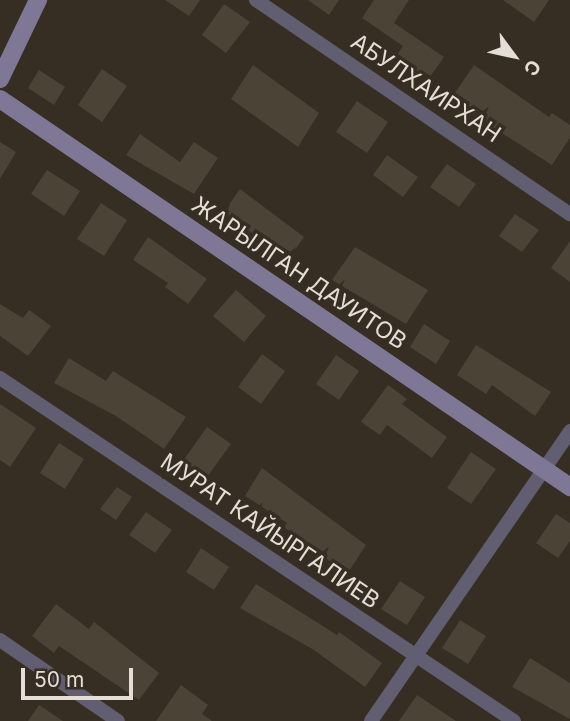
<!DOCTYPE html>
<meta charset="utf-8">
<style>
body{margin:0}
#map{position:relative;width:570px;height:721px;overflow:hidden;background:#362d23;font-family:Inter,sans-serif}
div>[style]{position:absolute}
[style*='--x']{left:calc(var(--x)*1px);top:calc(var(--y)*1px);width:calc(var(--w)*1px);rotate:calc(var(--a)*1deg)}
.building>*{inset:0;background:#4c4337}
.street>*{height:14px;margin:-7px;padding:0 7px;transform-origin:7px;border-radius:7px;background:#625e71}
.secondary>*{height:18px;margin:-9px;padding:0 9px;transform-origin:9px;border-radius:9px;background:#7e7896}
span{translate:-50% -50%;white-space:nowrap;text-align:center;line-height:1.15;-webkit-text-stroke:7px #362d23;paint-order:stroke}
.street-label{font-size:23px;color:#e4ded7}
.north{position:absolute;left:479px;top:21px;width:70px;height:70px;-webkit-text-stroke:5px #362d23;paint-order:stroke;rotate:123deg;font-size:19px;font-weight:700;line-height:28px;text-align:center;color:#e4ded7}
.north::after{content:'';display:block;margin:auto;width:24px;height:32px;background:#e4ded7;clip-path:polygon(50% 0,100% 100%,50% 72%,0 100%)}
.scale{position:absolute;left:21px;top:668px;width:112px;height:32px;box-sizing:border-box;border:4px solid #e4ded7;border-top:0;padding-left:9px;font-size:21px;line-height:24px;white-space:nowrap;color:#e4ded7;-webkit-text-stroke:5px #362d23;paint-order:stroke}
</style>
<div id="map">
<div class="building">
<i style="clip-path:polygon(165px 0,200px 0,189px 16px)"></i>
<i style="clip-path:polygon(308px 0,339px 0,329px 15px)"></i>
<i style="clip-path:polygon(374px 0,409px 0,394px 23px,444px 57px,428px 80px,395px 58px,403px 46px,362px 18px)"></i>
<i style="clip-path:polygon(503px 0,549px 0,534px 22px)"></i>
<i style="clip-path:polygon(224px 4px,250px 22px,226px 53px,202px 35px)"></i>
<i style="clip-path:polygon(253px 65px,319px 113px,298px 147px,231px 99px)"></i>
<i style="clip-path:polygon(474px 65px,549px 117px,552px 113px,570px 125px,570px 138px,552px 165px,450px 100px)"></i>
<i style="clip-path:polygon(102px 69px,127px 86px,102px 122px,78px 105px)"></i>
<i style="clip-path:polygon(39px 70px,65px 87px,54px 105px,28px 88px)"></i>
<i style="clip-path:polygon(357px 101px,388px 122px,367px 153px,336px 132px)"></i>
<i style="clip-path:polygon(140px 134px,180px 162px,194px 142px,218px 158px,194px 194px,126px 155px)"></i>
<i style="clip-path:polygon(0 142px,16px 152px,0 179px)"></i>
<i style="clip-path:polygon(387px 155px,418px 177px,403px 197px,373px 175px)"></i>
<i style="clip-path:polygon(447px 164px,476px 184px,459px 207px,430px 187px)"></i>
<i style="clip-path:polygon(47px 170px,80px 191px,64px 216px,31px 194px)"></i>
<i style="clip-path:polygon(240px 189px,304px 237px,288px 260px,224px 212px)"></i>
<i style="clip-path:polygon(101px 203px,127px 220px,104px 256px,77px 239px)"></i>
<i style="clip-path:polygon(515px 214px,539px 230px,522px 252px,499px 236px)"></i>
<i style="clip-path:polygon(148px 237px,207px 279px,188px 304px,165px 287px,168px 283px,133px 260px)"></i>
<i style="clip-path:polygon(570px 241px,570px 282px,551px 268px)"></i>
<i style="clip-path:polygon(355px 247px,428px 290px,406px 324px,332px 280px)"></i>
<i style="clip-path:polygon(236px 290px,266px 316px,244px 342px,213px 316px)"></i>
<i style="clip-path:polygon(0 304px,23px 318px,29px 310px,51px 326px,28px 356px,0 336px)"></i>
<i style="clip-path:polygon(424px 324px,450px 341px,436px 364px,410px 347px)"></i>
<i style="clip-path:polygon(476px 345px,551px 392px,535px 416px,492px 385px,486px 394px,457px 375px)"></i>
<i style="clip-path:polygon(262px 354px,285px 371px,261px 404px,238px 387px)"></i>
<i style="clip-path:polygon(336px 355px,359px 371px,339px 400px,316px 384px)"></i>
<i style="clip-path:polygon(69px 358px,106px 381px,113px 371px,186px 417px,164px 449px,116px 416px,54px 383px)"></i>
<i style="clip-path:polygon(388px 385px,407px 399px,402px 404px,447px 437px,432px 458px,387px 425px,380px 435px,361px 422px)"></i>
<i style="clip-path:polygon(0 404px,36px 428px,10px 467px,0 460px)"></i>
<i style="clip-path:polygon(207px 427px,231px 444px,207px 477px,183px 461px)"></i>
<i style="clip-path:polygon(59px 443px,84px 459px,65px 489px,40px 473px)"></i>
<i style="clip-path:polygon(471px 452px,496px 469px,471px 504px,447px 488px)"></i>
<i style="clip-path:polygon(262px 468px,366px 545px,347px 574px,284px 527px,287px 523px,245px 496px)"></i>
<i style="clip-path:polygon(117px 487px,132px 497px,116px 520px,100px 509px)"></i>
<i style="clip-path:polygon(146px 512px,172px 530px,155px 553px,129px 535px)"></i>
<i style="clip-path:polygon(556px 514px,570px 523px,570px 541px,558px 558px,536px 543px)"></i>
<i style="clip-path:polygon(201px 548px,229px 567px,214px 590px,186px 572px)"></i>
<i style="clip-path:polygon(400px 581px,425px 597px,407px 625px,381px 609px)"></i>
<i style="clip-path:polygon(256px 584px,337px 635px,339px 632px,382px 663px,365px 687px,314px 650px,240px 608px)"></i>
<i style="clip-path:polygon(56px 604px,89px 629px,94px 622px,159px 673px,139px 700px,59px 646px,54px 653px,32px 636px)"></i>
<i style="clip-path:polygon(460px 620px,486px 636px,468px 664px,442px 648px)"></i>
<i style="clip-path:polygon(530px 658px,570px 683px,570px 719px,512px 687px)"></i>
<i style="clip-path:polygon(181px 685px,208px 705px,202px 714px,212px 721px,156px 721px)"></i>
<i style="clip-path:polygon(417px 695px,456px 721px,399px 721px)"></i>
<i style="clip-path:polygon(39px 705px,63px 721px,28px 721px)"></i>
</div>
<div class="street">
<i style="--x:256;--y:0;--w:380;--a:34.3"></i>
<i style="--x:0;--y:378;--w:618;--a:33.72"></i>
<i style="--x:0;--y:640;--w:143;--a:34.5"></i>
<i style="--x:371;--y:721;--w:352;--a:-55.5"></i>
</div>
<div class="secondary">
<i style="--x:0;--y:79;--w:88;--a:-64.3"></i>
<i style="--x:0;--y:99;--w:690;--a:34.24"></i>
</div>
<div class="street-label">
<span style="left:426px;top:88px;rotate:34deg">АБУЛХАИРХАН</span>
<span style="left:299px;top:273px;rotate:34deg">ЖАРЫЛГАН ДАУИТОВ</span>
<span style="left:270px;top:531px;rotate:34deg">МУРАТ КАЙЫРГАЛИЕВ</span>
</div>
<div class="north">С</div>
<div class="scale">50 m</div>
</div>
